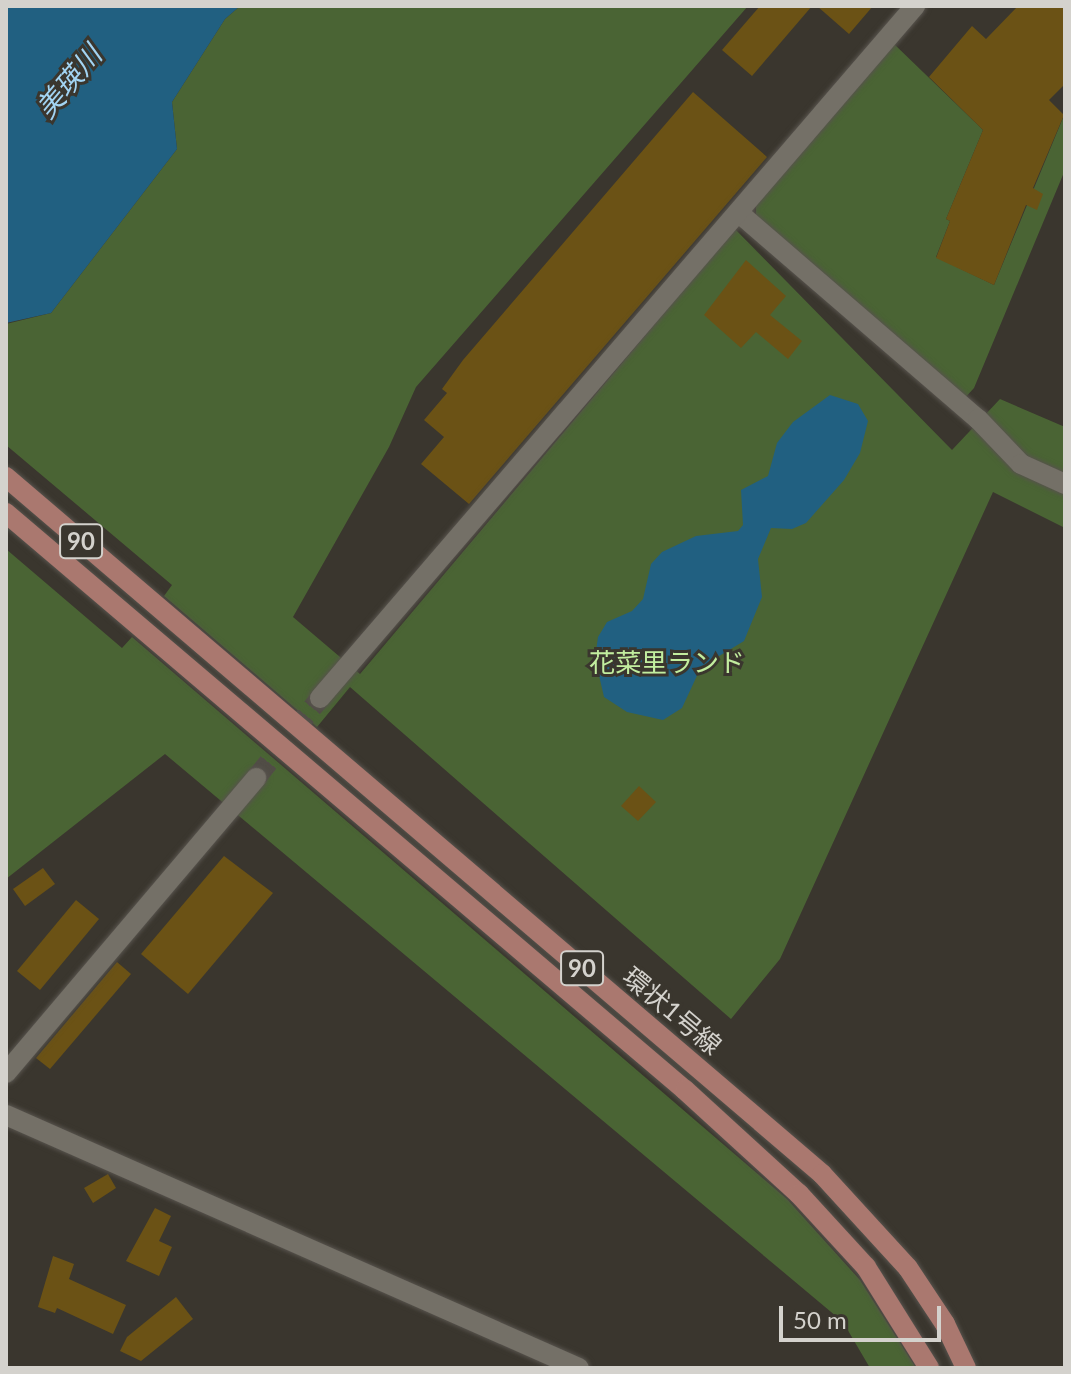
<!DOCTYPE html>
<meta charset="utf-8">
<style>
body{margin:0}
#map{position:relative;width:1071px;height:1374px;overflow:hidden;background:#3a362e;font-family:Lato,"Noto Sans JP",sans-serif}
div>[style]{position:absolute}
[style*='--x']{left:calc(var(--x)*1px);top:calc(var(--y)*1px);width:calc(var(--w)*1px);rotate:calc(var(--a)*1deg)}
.green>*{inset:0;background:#4a6434}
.water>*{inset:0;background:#216081}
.building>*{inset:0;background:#6b5215}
.minor-tunnel>*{height:20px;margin-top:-10px;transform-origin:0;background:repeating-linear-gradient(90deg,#514d46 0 20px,transparent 0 30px)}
.roads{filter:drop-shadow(0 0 2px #57534d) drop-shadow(0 0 2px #57534d)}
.minor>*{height:20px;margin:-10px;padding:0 10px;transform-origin:10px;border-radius:10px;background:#747067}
.major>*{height:20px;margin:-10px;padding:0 10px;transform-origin:10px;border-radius:10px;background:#aa786f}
span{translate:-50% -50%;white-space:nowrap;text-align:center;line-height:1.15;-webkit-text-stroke:6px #3a362e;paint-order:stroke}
.shield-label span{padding:2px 6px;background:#3a362e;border:2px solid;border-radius:6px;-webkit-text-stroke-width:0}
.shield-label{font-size:24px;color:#d4d2cd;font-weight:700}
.park-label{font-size:26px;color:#c2ee9f}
.street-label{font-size:26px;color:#d4d2cd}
.water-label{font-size:28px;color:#a2d4f3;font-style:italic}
.frame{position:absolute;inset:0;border:8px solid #d4d2cd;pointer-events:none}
.scale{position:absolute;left:779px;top:1306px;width:162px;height:36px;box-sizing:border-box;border:4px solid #d4d2cd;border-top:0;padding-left:10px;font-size:24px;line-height:28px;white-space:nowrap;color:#d4d2cd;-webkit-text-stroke:6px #3a362e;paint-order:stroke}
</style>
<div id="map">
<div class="green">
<i style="clip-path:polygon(240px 6px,748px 6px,416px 387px,389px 447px,293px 617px,360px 674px,735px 229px,952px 450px,1000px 399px,1065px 427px,1065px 528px,993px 492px,780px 959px,731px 1019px,350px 687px,317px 727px,164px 596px,172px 585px,6px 445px,6px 324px,51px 313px,177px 149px,172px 102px,225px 19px)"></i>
<i style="clip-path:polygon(893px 43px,983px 130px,946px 219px,950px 221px,936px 257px,994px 285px,1065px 113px,1065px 170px,974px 388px,963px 400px,756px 218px,756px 202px)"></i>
<i style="clip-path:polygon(6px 549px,122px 648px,132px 637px,787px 1199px,860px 1280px,916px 1368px,870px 1368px,843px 1322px,165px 754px,6px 879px)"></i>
</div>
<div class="water">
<i style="clip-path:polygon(6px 6px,240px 6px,225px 19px,172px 102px,177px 149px,51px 313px,6px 323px)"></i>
<i style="clip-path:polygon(830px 395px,858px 404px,868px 421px,860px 453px,844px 480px,806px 523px,792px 529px,771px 528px,758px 559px,762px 597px,744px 641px,701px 667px,682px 708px,663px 720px,627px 712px,604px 697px,595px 658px,598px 637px,607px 622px,632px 611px,643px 599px,651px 564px,662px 552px,696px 536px,738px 531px,743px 525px,741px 490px,768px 476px,777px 443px,793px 422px)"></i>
</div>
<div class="building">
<i style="clip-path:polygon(760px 6px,812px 6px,752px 76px,722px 50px)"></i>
<i style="clip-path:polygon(817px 6px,873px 6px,849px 34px)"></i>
<i style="clip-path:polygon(1018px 6px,1065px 6px,1065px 84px,1049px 100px,1064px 115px,1033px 188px,1043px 194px,1037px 210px,1026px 205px,994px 285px,936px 258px,950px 221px,946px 219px,983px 130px,929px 77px,972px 26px,986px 39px)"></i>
<i style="clip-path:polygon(693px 92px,767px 157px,469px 504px,421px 464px,444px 437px,424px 420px,447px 393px,442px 389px,463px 360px)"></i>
<i style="clip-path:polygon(746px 260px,786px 296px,770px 315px,802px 341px,788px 359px,756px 332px,741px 348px,704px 315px)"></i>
<i style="clip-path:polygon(639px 786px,656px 802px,638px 821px,621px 806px)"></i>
<i style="clip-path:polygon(224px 856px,273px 893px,188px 994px,141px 954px)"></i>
<i style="clip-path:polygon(43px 868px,55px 884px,25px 906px,13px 889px)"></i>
<i style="clip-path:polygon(76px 900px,99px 919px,40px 990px,17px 971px)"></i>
<i style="clip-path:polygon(117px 962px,131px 974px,50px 1069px,36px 1058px)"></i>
<i style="clip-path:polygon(108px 1174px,116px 1188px,93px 1203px,84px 1188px)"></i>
<i style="clip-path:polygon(155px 1208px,171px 1216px,159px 1241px,172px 1247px,159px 1276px,126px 1261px)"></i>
<i style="clip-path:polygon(53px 1256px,74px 1264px,69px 1279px,126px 1305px,113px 1334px,57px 1308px,55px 1313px,38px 1307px)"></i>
<i style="clip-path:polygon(176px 1297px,193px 1319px,141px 1361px,120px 1351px,127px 1337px)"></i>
</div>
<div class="minor-tunnel">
<i style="--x:256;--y:778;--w:102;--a:-51.3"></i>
</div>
<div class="roads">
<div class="minor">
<i style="--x:739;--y:213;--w:316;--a:40.8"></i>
<i style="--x:978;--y:419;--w:62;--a:46.3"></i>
<i style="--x:1021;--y:464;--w:48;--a:24.4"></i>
<i style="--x:320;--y:698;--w:913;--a:-49.31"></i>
<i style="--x:6;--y:1073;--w:387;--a:-49.7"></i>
<i style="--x:6;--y:1115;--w:626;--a:23.82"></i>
</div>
<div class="major">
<i style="--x:6;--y:477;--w:1073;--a:40.5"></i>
<i style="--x:822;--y:1174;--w:127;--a:47.5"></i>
<i style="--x:908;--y:1268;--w:67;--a:56.5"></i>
<i style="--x:945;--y:1324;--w:49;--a:64.5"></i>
<i style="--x:6;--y:513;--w:891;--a:40.36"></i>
<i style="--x:685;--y:1090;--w:154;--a:42.4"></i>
<i style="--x:799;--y:1194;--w:99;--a:47.5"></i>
<i style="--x:866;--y:1267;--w:119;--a:58"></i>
</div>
</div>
<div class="shield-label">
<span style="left:81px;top:541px">90</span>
<span style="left:582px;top:968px">90</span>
</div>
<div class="park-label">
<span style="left:667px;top:663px">花菜里ランド</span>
</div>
<div class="street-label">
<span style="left:672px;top:1011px;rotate:40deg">環状1号線</span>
</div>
<div class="water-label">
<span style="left:68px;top:81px;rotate:-50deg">美瑛川</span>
</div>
<div class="frame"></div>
<div class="scale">50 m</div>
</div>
